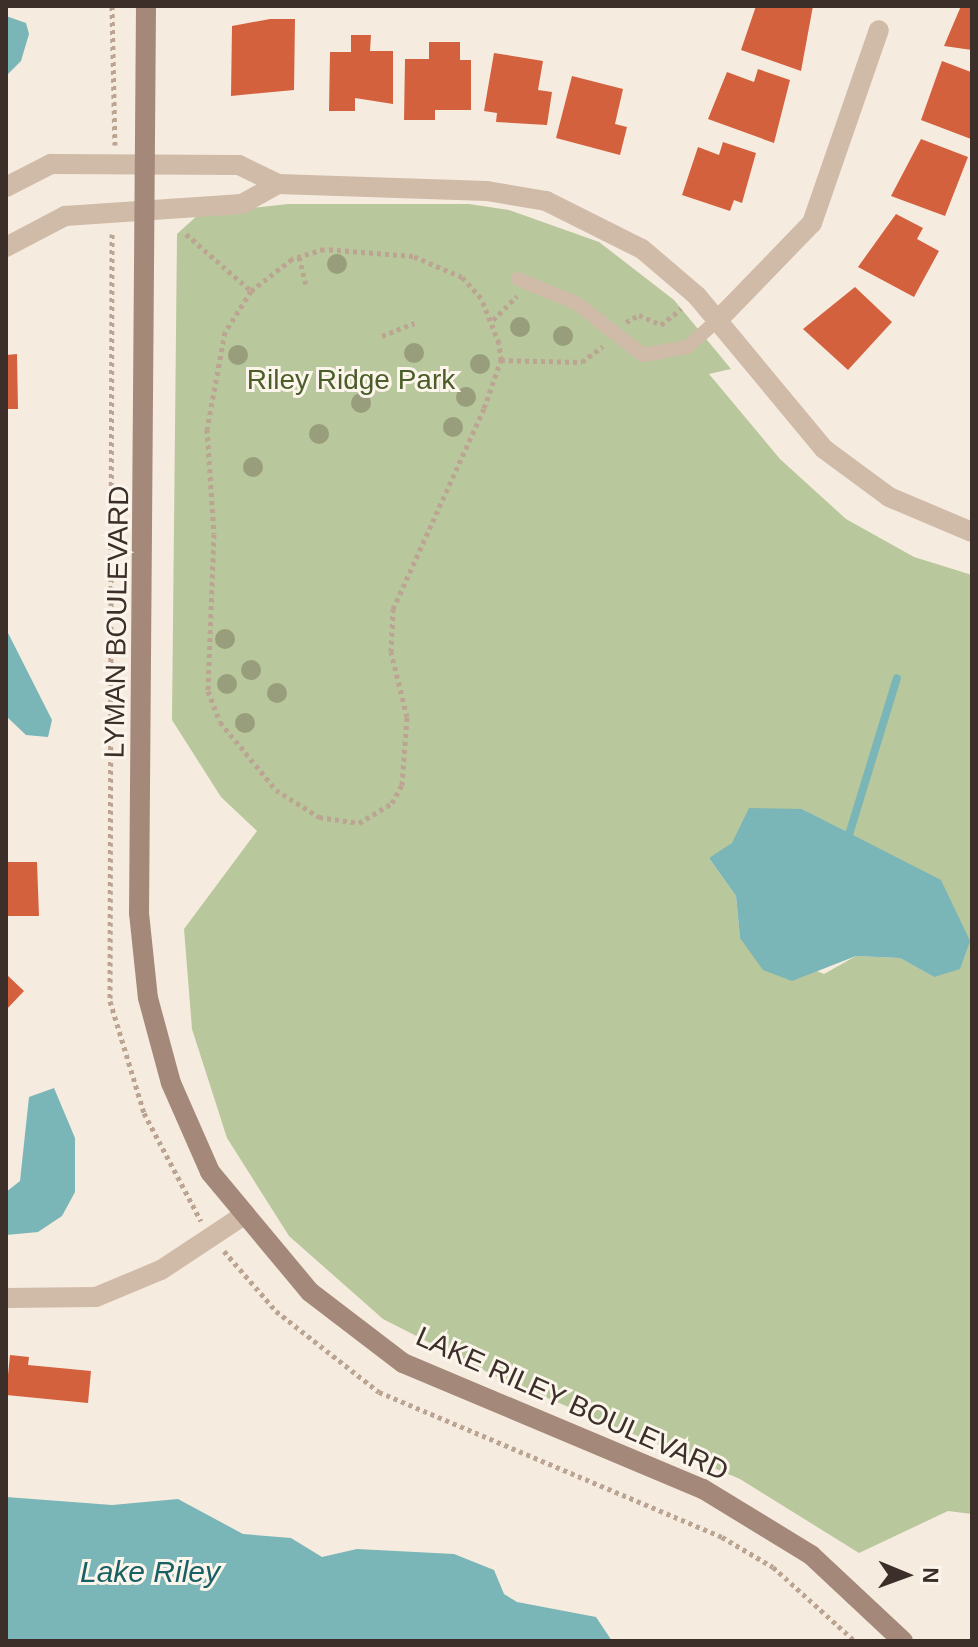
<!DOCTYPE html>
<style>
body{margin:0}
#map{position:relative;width:978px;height:1647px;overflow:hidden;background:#f6ebdf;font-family:Helvetica,sans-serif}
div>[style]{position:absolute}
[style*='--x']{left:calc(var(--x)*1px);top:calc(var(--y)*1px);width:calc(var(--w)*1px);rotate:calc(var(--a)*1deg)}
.green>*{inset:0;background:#b9c79c}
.water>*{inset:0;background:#7ab5b7}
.stream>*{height:8px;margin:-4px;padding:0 4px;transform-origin:4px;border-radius:4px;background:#7ab5b7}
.building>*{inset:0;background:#d4613e}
.path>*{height:5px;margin-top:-2.5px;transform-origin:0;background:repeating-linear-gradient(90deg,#bca492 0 4px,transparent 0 8px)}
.lane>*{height:14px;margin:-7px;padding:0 7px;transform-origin:7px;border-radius:7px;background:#d0baa8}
.street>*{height:20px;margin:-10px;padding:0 10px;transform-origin:10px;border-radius:10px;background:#d0baa8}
.secondary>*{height:20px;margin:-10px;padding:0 10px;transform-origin:10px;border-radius:10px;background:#a48879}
.trees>*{width:20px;height:20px;margin:-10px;border-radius:50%;background:#989d7b}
span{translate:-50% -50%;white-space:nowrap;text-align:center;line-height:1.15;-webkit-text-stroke:6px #fcf5ec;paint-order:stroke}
.park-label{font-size:28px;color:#4b5e29}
.street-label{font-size:28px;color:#3c2f29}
.water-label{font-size:30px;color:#196064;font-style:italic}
.frame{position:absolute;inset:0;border:8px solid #3c2f29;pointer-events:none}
.north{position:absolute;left:866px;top:1535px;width:80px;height:80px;-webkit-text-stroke:6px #fcf5ec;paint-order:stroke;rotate:91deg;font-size:22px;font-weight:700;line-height:32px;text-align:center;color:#3c2f29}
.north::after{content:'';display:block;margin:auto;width:28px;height:36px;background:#3c2f29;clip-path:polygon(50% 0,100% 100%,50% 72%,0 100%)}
</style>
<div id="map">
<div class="green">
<i style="clip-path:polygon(evenodd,288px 204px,469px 204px,509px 210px,599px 242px,674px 300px,731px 369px,709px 374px,780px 459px,846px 519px,914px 557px,972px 575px,972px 1514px,948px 1511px,859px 1553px,740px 1479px,497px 1377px,383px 1319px,289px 1236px,227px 1138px,192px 1029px,184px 929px,257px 831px,221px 797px,172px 720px,177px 234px,199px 214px,288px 204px,802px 809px,901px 861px,934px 977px,900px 958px,856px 956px,824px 974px,740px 938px,736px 896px,709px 858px,802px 809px)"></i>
</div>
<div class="water">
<i style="clip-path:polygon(6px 16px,26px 23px,29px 34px,21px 61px,6px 76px)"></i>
<i style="clip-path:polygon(6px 629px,52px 720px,48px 737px,26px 735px,6px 716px)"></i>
<i style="clip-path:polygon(749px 808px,802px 809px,941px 880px,970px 941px,960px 969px,934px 977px,900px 958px,856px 956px,792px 981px,763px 970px,740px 938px,736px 896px,709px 858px,732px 843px)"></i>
<i style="clip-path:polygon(54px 1088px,75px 1138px,75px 1192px,62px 1216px,38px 1232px,6px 1235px,6px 1192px,20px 1181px,29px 1097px)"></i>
<i style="clip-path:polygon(6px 1497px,112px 1505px,178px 1499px,243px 1534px,291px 1538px,322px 1557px,357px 1549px,454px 1554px,494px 1570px,504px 1594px,517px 1602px,596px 1617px,612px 1641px,6px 1641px)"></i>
</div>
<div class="stream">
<i style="--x:848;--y:838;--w:167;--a:-73"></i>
</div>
<div class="building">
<i style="clip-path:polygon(756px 6px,813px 6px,801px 71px,741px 50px)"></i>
<i style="clip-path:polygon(961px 6px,972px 6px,972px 50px,944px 46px)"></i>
<i style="clip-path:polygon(270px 19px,295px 19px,294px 90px,231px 96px,232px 26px)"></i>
<i style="clip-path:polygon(351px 35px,371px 35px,370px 51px,393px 51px,393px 104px,355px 98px,355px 111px,329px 111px,330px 52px,351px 52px)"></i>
<i style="clip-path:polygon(429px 42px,460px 42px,460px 60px,471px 60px,471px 110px,435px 110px,435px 120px,404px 120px,405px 59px,429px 59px)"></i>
<i style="clip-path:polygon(494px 53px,543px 61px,538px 90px,552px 92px,547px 125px,496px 122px,497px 113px,484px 111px)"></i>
<i style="clip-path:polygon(942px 61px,971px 72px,971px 139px,921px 120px)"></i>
<i style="clip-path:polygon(758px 69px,790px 80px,774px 143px,708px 119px,727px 72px,754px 82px)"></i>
<i style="clip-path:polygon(572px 76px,623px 89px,615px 124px,627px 127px,620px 155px,556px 138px)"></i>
<i style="clip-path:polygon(921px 139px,968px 157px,945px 216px,891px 196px)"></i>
<i style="clip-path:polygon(723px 142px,756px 153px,742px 203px,734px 200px,730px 211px,682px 195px,698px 147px,719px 155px)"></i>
<i style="clip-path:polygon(896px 214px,923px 228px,917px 239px,939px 251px,914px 297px,858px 267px)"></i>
<i style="clip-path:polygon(855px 287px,892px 322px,848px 370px,803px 329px)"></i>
<i style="clip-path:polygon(17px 354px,18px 409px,6px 409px,6px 355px)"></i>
<i style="clip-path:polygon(6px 862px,37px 862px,39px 916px,6px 916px)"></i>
<i style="clip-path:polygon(6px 974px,24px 991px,6px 1010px)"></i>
<i style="clip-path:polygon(10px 1355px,29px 1357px,28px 1365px,91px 1371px,88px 1403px,6px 1395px)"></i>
</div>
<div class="path">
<i style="--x:112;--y:6;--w:139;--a:88.8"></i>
<i style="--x:112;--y:234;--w:767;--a:90.15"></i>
<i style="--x:110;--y:1001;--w:117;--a:73.1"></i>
<i style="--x:144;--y:1113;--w:122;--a:62.2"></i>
<i style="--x:186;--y:234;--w:86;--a:41.2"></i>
<i style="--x:251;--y:291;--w:49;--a:122.4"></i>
<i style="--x:225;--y:332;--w:99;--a:100.5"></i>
<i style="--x:207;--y:429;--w:105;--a:86.2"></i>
<i style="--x:214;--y:534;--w:157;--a:92.2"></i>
<i style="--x:208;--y:691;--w:33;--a:69"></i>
<i style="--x:220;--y:722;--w:88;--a:50.5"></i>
<i style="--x:276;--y:790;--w:51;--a:32.1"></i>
<i style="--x:319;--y:817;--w:40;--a:8.5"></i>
<i style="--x:359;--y:823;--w:39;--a:-31"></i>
<i style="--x:392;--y:803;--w:21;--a:-61"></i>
<i style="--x:402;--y:785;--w:68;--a:-85.8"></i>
<i style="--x:407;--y:717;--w:67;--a:-103.8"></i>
<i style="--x:391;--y:652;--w:43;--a:-87.3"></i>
<i style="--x:393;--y:609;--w:221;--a:-65.6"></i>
<i style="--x:484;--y:408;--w:51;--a:-70.5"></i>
<i style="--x:501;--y:360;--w:17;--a:-97"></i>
<i style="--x:499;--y:343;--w:48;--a:-111.8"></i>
<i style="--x:481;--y:298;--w:28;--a:-132"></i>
<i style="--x:462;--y:277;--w:53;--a:-156.8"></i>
<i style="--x:413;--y:256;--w:89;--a:-175.5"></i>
<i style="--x:324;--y:249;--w:34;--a:163"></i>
<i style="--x:292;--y:259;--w:52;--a:142"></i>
<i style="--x:299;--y:257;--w:29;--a:76"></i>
<i style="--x:493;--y:320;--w:34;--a:-45"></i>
<i style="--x:626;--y:322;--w:15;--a:-28"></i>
<i style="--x:639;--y:315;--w:24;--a:24"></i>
<i style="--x:661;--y:325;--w:26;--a:-39"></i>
<i style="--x:382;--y:336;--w:35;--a:-22"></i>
<i style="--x:501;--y:360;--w:81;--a:1.4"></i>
<i style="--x:582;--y:362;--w:26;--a:-37"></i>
<i style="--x:224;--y:1251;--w:79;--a:49.1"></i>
<i style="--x:276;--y:1311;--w:131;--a:38.2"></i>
<i style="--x:379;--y:1392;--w:372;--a:22.9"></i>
<i style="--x:722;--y:1537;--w:59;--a:30.5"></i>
<i style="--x:773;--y:1567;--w:110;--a:42.1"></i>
</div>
<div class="lane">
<i style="--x:518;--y:279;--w:63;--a:22.5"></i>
<i style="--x:576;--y:303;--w:85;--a:37.8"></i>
<i style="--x:643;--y:355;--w:45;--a:-10.3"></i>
<i style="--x:687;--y:347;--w:41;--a:-41.1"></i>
</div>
<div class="street">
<i style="--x:6;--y:187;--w:51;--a:-27.1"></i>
<i style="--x:51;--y:164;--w:188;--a:0.3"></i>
<i style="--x:239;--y:165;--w:43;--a:26"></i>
<i style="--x:278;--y:184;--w:209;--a:1.9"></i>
<i style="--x:487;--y:191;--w:60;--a:9.6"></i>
<i style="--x:546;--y:201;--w:107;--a:26.6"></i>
<i style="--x:642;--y:249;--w:72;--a:40.5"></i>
<i style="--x:697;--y:296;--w:199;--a:50.3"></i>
<i style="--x:824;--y:449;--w:81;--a:36.4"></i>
<i style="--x:889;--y:497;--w:90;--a:22.9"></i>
<i style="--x:6;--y:247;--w:67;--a:-27.7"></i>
<i style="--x:65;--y:216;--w:177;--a:-3.9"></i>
<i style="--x:242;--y:204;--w:41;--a:-29.1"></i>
<i style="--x:718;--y:320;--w:135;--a:-45.9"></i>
<i style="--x:812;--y:223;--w:204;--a:-70.9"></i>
<i style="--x:6;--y:1298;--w:90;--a:-0.6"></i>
<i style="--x:96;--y:1297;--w:70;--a:-22.6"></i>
<i style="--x:161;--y:1270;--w:96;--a:-33.5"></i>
</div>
<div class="secondary">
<i style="--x:146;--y:6;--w:907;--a:90.44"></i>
<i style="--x:139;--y:913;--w:85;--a:84"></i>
<i style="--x:148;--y:998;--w:88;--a:74.9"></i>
<i style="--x:171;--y:1083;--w:97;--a:66.3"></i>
<i style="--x:210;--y:1172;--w:156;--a:50.2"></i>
<i style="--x:310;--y:1292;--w:117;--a:37.4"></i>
<i style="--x:403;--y:1363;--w:325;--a:22.8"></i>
<i style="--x:703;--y:1489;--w:127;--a:31.4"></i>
<i style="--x:811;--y:1555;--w:126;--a:43.1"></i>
</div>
<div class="trees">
<i style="left:337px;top:264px"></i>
<i style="left:520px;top:327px"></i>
<i style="left:563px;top:336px"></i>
<i style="left:414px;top:353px"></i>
<i style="left:238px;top:355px"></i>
<i style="left:480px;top:364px"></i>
<i style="left:466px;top:397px"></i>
<i style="left:361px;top:403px"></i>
<i style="left:453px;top:427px"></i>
<i style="left:319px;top:434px"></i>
<i style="left:253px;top:467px"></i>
<i style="left:225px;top:639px"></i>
<i style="left:251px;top:670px"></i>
<i style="left:227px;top:684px"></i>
<i style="left:277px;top:693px"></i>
<i style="left:245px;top:723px"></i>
</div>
<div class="park-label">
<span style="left:351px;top:380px">Riley Ridge Park</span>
</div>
<div class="street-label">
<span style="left:117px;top:622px;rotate:-89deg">LYMAN BOULEVARD</span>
<span style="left:572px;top:1404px;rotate:24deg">LAKE RILEY BOULEVARD</span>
</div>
<div class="water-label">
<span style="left:150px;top:1572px">Lake Riley</span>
</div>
<div class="frame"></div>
<div class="north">N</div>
</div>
